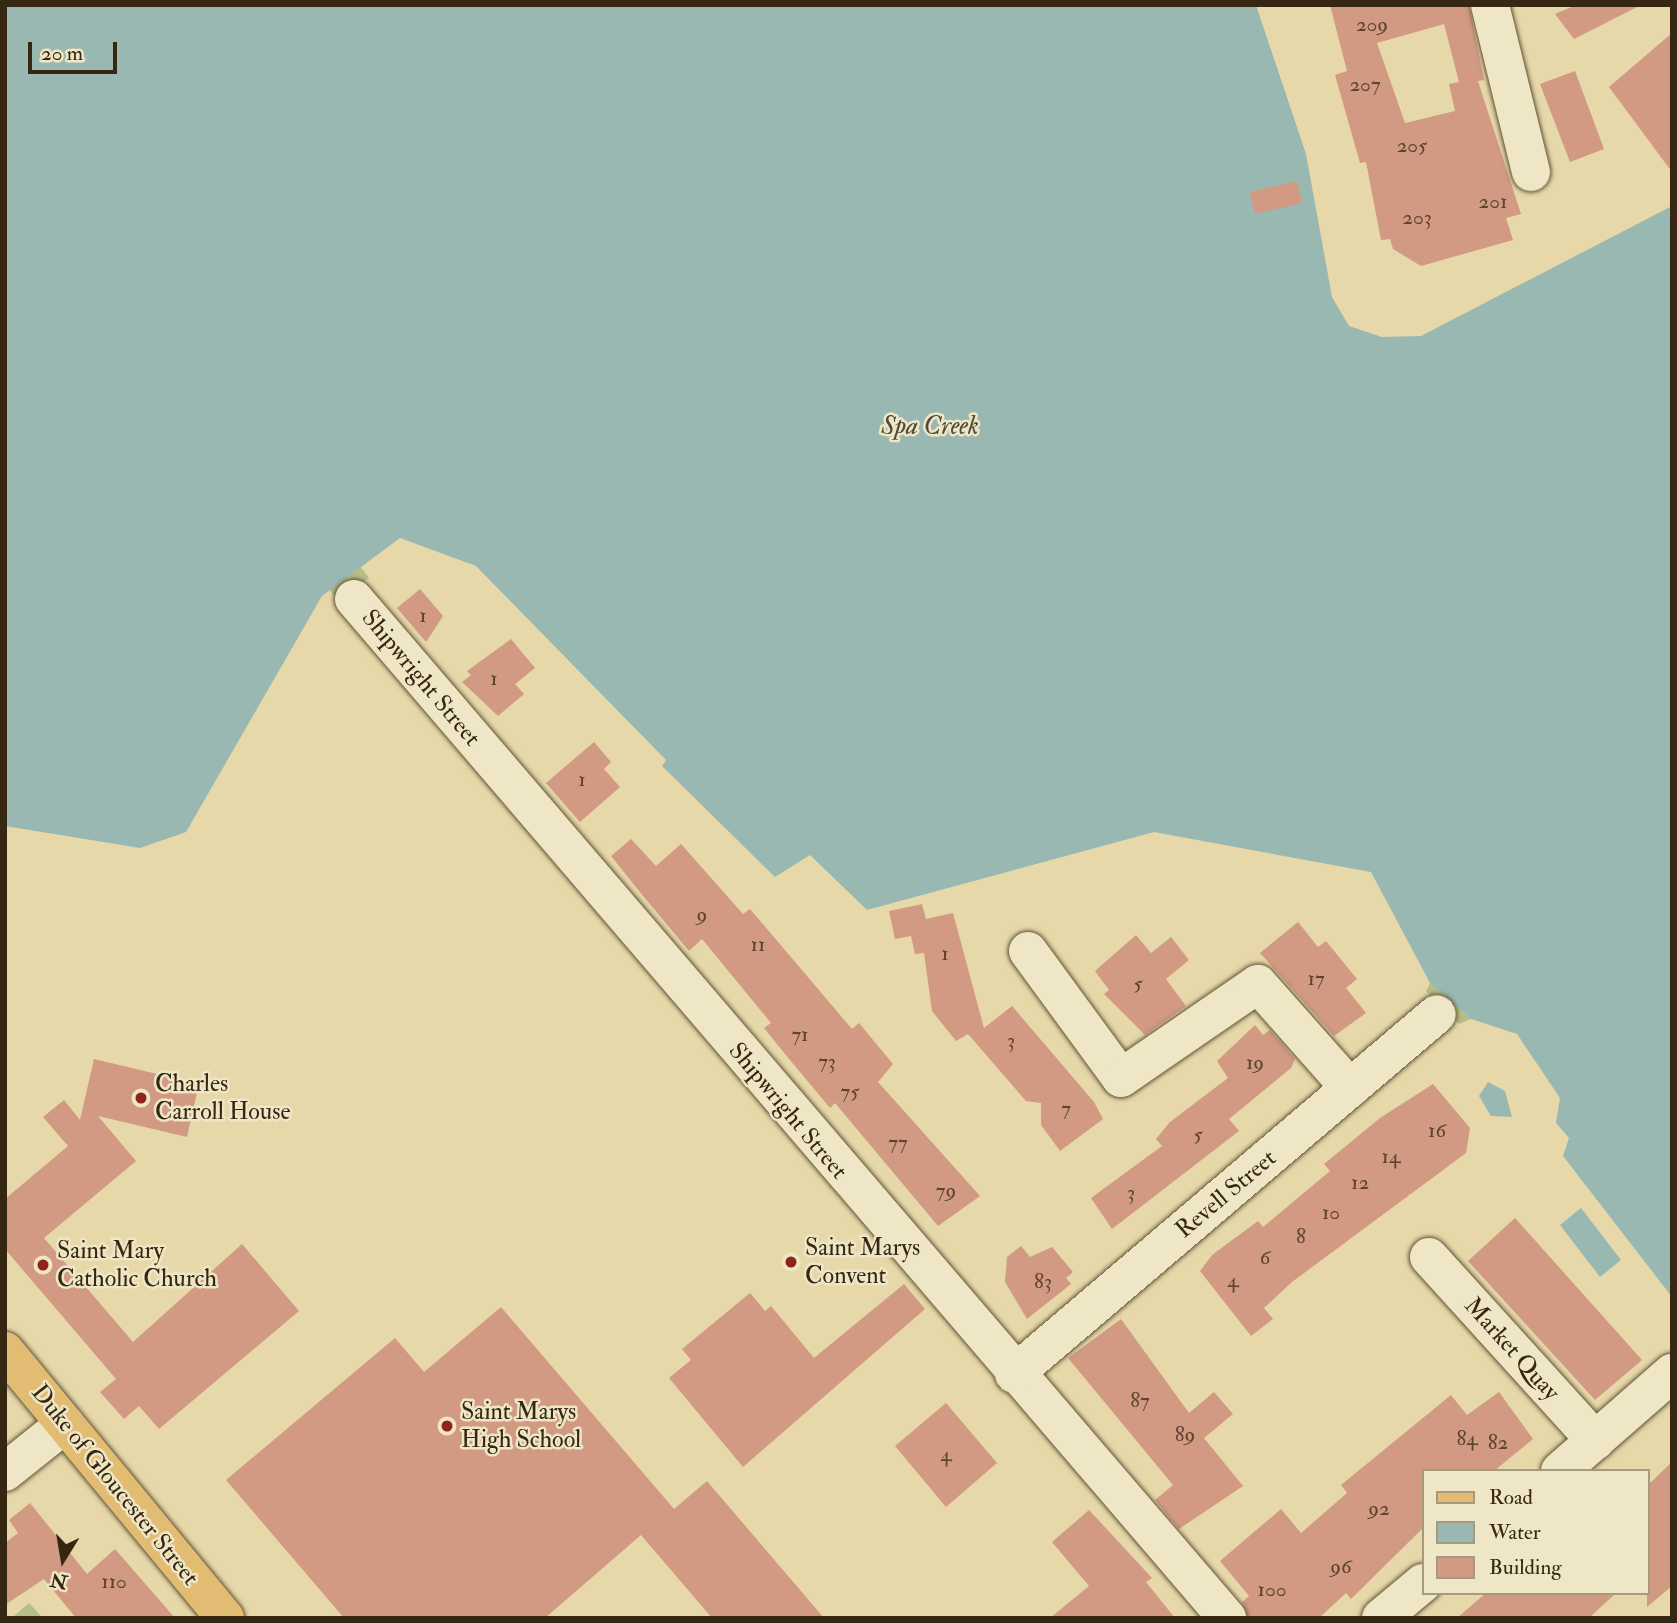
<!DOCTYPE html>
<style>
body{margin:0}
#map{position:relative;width:1677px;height:1623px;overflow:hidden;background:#e6d8a8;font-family:"IM FELL Double Pica",serif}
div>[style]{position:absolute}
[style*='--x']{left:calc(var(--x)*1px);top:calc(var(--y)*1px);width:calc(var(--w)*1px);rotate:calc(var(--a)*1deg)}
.green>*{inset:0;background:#b7be86}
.water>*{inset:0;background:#9ab8b2}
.building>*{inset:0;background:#d29983}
.roads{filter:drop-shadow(0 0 2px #625338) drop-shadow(0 0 2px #625338)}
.minor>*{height:38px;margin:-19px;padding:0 19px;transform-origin:19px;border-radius:19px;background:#efe6c6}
.major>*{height:38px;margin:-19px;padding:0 19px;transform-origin:19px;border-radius:19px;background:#e3bc74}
.dots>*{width:19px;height:19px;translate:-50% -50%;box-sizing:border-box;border:4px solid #efe6c6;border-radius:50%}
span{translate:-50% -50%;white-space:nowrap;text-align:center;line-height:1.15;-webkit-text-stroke:5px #efe6c6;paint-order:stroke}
.number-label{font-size:21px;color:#5d442e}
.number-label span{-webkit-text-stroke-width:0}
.street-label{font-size:24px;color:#362712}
.poi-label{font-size:24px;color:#362712}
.left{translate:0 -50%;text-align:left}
.water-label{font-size:26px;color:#4f4b3a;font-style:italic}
.frame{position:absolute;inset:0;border:7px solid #362712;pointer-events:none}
.legend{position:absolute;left:1422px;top:1469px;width:228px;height:126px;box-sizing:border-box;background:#efe6c6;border:2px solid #a59a7e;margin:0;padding:9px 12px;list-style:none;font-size:21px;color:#362712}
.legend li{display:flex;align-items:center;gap:14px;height:35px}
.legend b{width:35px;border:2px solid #a59a7e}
.north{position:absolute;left:28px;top:1525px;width:70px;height:70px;-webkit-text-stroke:5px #efe6c6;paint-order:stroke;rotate:191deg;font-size:19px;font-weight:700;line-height:28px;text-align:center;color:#362712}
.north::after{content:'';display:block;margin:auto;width:24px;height:32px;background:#362712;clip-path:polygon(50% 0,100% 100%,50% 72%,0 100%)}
.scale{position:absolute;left:28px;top:42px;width:89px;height:32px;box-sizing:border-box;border:4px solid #362712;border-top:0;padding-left:9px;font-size:21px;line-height:24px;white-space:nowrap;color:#362712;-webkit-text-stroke:5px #efe6c6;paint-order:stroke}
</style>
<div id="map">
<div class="green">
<i style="clip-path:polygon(359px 565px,369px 578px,338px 600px,317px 576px)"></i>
<i style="clip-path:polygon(1430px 983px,1471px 1019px,1459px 1024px,1426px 991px)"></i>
<i style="clip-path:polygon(29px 1603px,43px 1618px,12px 1618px)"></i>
</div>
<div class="water">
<i style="clip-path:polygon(5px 5px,1256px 5px,1306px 154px,1332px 297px,1349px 326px,1382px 337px,1421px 336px,1672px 206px,1672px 1297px,1563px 1156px,1569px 1138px,1556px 1123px,1560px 1098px,1517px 1034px,1471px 1019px,1430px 983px,1371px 872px,1154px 832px,867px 910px,810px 855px,775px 877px,662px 766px,666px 760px,476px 566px,400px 538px,322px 596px,186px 832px,140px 848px,5px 826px)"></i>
<i style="clip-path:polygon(1488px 1082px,1505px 1091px,1512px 1117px,1491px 1116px,1479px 1096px)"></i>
<i style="clip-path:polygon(1581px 1208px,1621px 1260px,1600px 1277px,1560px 1225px)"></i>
</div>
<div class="building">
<i style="clip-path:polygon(evenodd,1330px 5px,1469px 5px,1484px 80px,1478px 81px,1521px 214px,1506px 218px,1513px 240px,1421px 266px,1393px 249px,1390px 239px,1381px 240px,1366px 162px,1360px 163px,1335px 75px,1347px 71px,1330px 5px,1444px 24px,1459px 82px,1449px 84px,1455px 111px,1405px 123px,1377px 43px,1444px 24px)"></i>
<i style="clip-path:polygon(1576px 5px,1641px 5px,1574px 39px,1555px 14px)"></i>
<i style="clip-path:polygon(1672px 33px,1672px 172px,1609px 87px)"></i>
<i style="clip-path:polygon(1575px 71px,1604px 149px,1570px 162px,1540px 84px)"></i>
<i style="clip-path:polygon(1297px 181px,1302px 203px,1255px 214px,1250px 192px)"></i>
<i style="clip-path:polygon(420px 589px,443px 616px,426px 642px,397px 608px)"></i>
<i style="clip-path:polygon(511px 639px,535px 668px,515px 684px,524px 694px,498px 716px,462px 682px,471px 675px,467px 671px)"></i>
<i style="clip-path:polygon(594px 742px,611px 762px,604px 769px,620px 787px,580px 822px,546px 783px)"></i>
<i style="clip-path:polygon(631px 839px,656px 866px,681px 844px,743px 914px,750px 909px,852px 1029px,859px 1023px,893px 1064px,878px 1082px,980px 1196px,938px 1226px,835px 1103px,830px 1108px,785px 1054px,764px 1028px,771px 1023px,702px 939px,689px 951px,639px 891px,611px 856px)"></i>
<i style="clip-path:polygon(922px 904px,926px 919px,953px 913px,984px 1028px,1012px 1006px,1094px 1102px,1103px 1119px,1060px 1151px,1041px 1125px,1041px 1103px,1026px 1101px,968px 1034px,956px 1041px,932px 1011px,924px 953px,915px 954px,911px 936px,895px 939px,889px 911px)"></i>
<i style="clip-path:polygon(1298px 922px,1318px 947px,1326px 941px,1357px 979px,1346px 988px,1366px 1013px,1334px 1036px,1260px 953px)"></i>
<i style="clip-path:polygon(1136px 935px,1151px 953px,1171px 937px,1189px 960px,1166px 979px,1186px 1006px,1145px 1035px,1104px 994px,1109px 990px,1095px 971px)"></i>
<i style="clip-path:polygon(1255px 1025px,1263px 1035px,1270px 1030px,1295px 1059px,1291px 1068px,1229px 1119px,1239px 1131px,1112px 1229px,1091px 1198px,1162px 1146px,1156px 1139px,1170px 1122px,1228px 1078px,1217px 1061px)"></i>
<i style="clip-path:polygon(94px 1059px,199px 1084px,187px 1137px,98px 1116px,136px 1161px,44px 1238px,133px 1342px,242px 1244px,299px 1311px,159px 1429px,139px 1406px,124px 1419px,100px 1392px,116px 1379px,5px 1249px,5px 1199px,68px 1146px,43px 1117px,64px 1100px,80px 1120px)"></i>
<i style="clip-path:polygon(1433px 1084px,1470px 1128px,1466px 1153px,1292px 1282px,1264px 1308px,1273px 1319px,1251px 1336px,1200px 1271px,1212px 1255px,1258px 1221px,1263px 1227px,1330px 1171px,1324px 1164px,1380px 1118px)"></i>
<i style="clip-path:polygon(1515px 1218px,1642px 1360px,1595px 1400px,1468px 1261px)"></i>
<i style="clip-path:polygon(1021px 1246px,1030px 1257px,1052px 1247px,1073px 1272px,1066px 1278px,1071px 1284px,1027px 1319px,1005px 1282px,1007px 1257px)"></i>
<i style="clip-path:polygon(904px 1284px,925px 1309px,743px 1467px,669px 1378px,691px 1360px,682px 1349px,750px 1293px,765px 1311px,771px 1306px,814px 1358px)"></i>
<i style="clip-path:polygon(501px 1307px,674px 1509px,707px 1481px,824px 1618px,712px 1618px,641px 1535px,545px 1618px,344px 1618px,226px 1480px,395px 1338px,424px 1372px)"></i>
<i style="clip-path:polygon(1121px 1319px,1189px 1413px,1214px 1392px,1233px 1414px,1204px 1438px,1243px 1486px,1179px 1529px,1155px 1500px,1173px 1485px,1068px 1358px)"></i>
<i style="clip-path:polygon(1499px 1392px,1533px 1439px,1494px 1471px,1423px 1471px,1423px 1528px,1351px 1599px,1346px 1593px,1319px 1618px,1248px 1618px,1242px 1602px,1249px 1596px,1220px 1561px,1281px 1509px,1301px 1533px,1347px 1493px,1341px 1485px,1451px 1395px,1467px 1415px)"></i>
<i style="clip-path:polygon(946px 1403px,997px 1463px,946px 1507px,895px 1446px)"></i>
<i style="clip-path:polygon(1672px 1462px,1672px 1586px,1647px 1607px,1647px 1486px)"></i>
<i style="clip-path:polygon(30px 1503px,87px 1574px,115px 1549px,175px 1618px,76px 1618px,44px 1579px,5px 1605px,5px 1543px,18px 1533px,9px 1520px)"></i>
<i style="clip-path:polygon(1089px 1510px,1152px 1578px,1146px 1582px,1175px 1618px,1050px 1618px,1089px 1586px,1052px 1542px)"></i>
<i style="clip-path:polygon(1486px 1593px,1616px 1593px,1589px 1618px,1457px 1618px)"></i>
</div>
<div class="roads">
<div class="minor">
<i style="--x:1490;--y:5;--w:172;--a:76.2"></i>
<i style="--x:354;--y:599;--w:1342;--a:49.41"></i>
<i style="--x:1028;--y:951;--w:157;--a:53.8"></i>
<i style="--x:1121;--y:1078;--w:166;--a:-34.5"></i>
<i style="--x:1258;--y:984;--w:139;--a:48.5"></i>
<i style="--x:1429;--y:1257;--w:248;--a:47.8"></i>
<i style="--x:1014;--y:1374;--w:555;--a:-40.4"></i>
<i style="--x:1560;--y:1471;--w:149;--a:-41.2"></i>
<i style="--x:5;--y:1472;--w:77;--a:-38.7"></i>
<i style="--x:1381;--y:1618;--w:55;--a:-39.8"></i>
</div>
<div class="major">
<i style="--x:5;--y:1351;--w:346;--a:50.5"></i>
</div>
</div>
<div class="dots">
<i style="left:141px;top:1098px;background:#8f2418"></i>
<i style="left:791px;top:1262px;background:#8f2418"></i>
<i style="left:43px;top:1265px;background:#8f2418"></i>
<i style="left:447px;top:1426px;background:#8f2418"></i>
</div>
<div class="number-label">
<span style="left:1372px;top:25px">209</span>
<span style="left:1365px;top:85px">207</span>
<span style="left:1412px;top:146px">205</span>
<span style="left:1493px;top:202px">201</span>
<span style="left:1417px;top:218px">203</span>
<span style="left:423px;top:616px">1</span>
<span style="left:494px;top:679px">1</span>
<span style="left:582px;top:780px">1</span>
<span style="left:702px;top:915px">9</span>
<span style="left:758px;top:945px">11</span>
<span style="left:945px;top:954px">1</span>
<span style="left:1316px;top:979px">17</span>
<span style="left:1138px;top:984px">5</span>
<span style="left:800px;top:1035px">71</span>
<span style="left:1011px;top:1041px">3</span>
<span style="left:827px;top:1062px">73</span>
<span style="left:1255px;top:1063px">19</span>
<span style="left:850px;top:1092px">75</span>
<span style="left:1066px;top:1109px">7</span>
<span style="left:1437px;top:1131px">16</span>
<span style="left:1198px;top:1135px">5</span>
<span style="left:898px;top:1143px">77</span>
<span style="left:1391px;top:1157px">14</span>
<span style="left:1360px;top:1183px">12</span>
<span style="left:946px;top:1191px">79</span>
<span style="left:1131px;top:1193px">3</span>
<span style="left:1331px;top:1213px">10</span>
<span style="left:1301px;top:1237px">8</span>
<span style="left:1265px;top:1258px">6</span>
<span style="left:1233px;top:1281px">4</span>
<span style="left:1043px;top:1282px">83</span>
<span style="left:1140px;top:1401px">87</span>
<span style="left:1185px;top:1435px">89</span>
<span style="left:1467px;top:1439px">84</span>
<span style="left:1498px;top:1443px">82</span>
<span style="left:946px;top:1455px">4</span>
<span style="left:1379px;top:1509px">92</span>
<span style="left:1341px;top:1567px">96</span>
<span style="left:114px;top:1582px">110</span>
<span style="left:1272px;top:1590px">100</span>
</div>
<div class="street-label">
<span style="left:421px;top:678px;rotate:50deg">Shipwright Street</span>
<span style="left:788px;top:1111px;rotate:50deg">Shipwright Street</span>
<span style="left:1226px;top:1194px;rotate:-40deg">Revell Street</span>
<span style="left:1512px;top:1349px;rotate:48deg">Market Quay</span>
<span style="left:115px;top:1485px;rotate:51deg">Duke of Gloucester Street</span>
</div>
<div class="poi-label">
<span class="left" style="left:155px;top:1098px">Charles<br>Carroll House</span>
<span class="left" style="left:805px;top:1262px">Saint Marys<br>Convent</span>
<span class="left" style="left:57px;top:1265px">Saint Mary<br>Catholic Church</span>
<span class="left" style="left:461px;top:1426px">Saint Marys<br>High School</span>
</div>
<div class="water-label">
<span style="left:930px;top:427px">Spa Creek</span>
</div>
<div class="frame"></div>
<ul class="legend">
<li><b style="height:9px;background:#e3bc74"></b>Road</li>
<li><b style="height:19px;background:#9ab8b2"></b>Water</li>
<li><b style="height:19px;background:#d29983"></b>Building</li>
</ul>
<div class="north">N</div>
<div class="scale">20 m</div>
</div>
